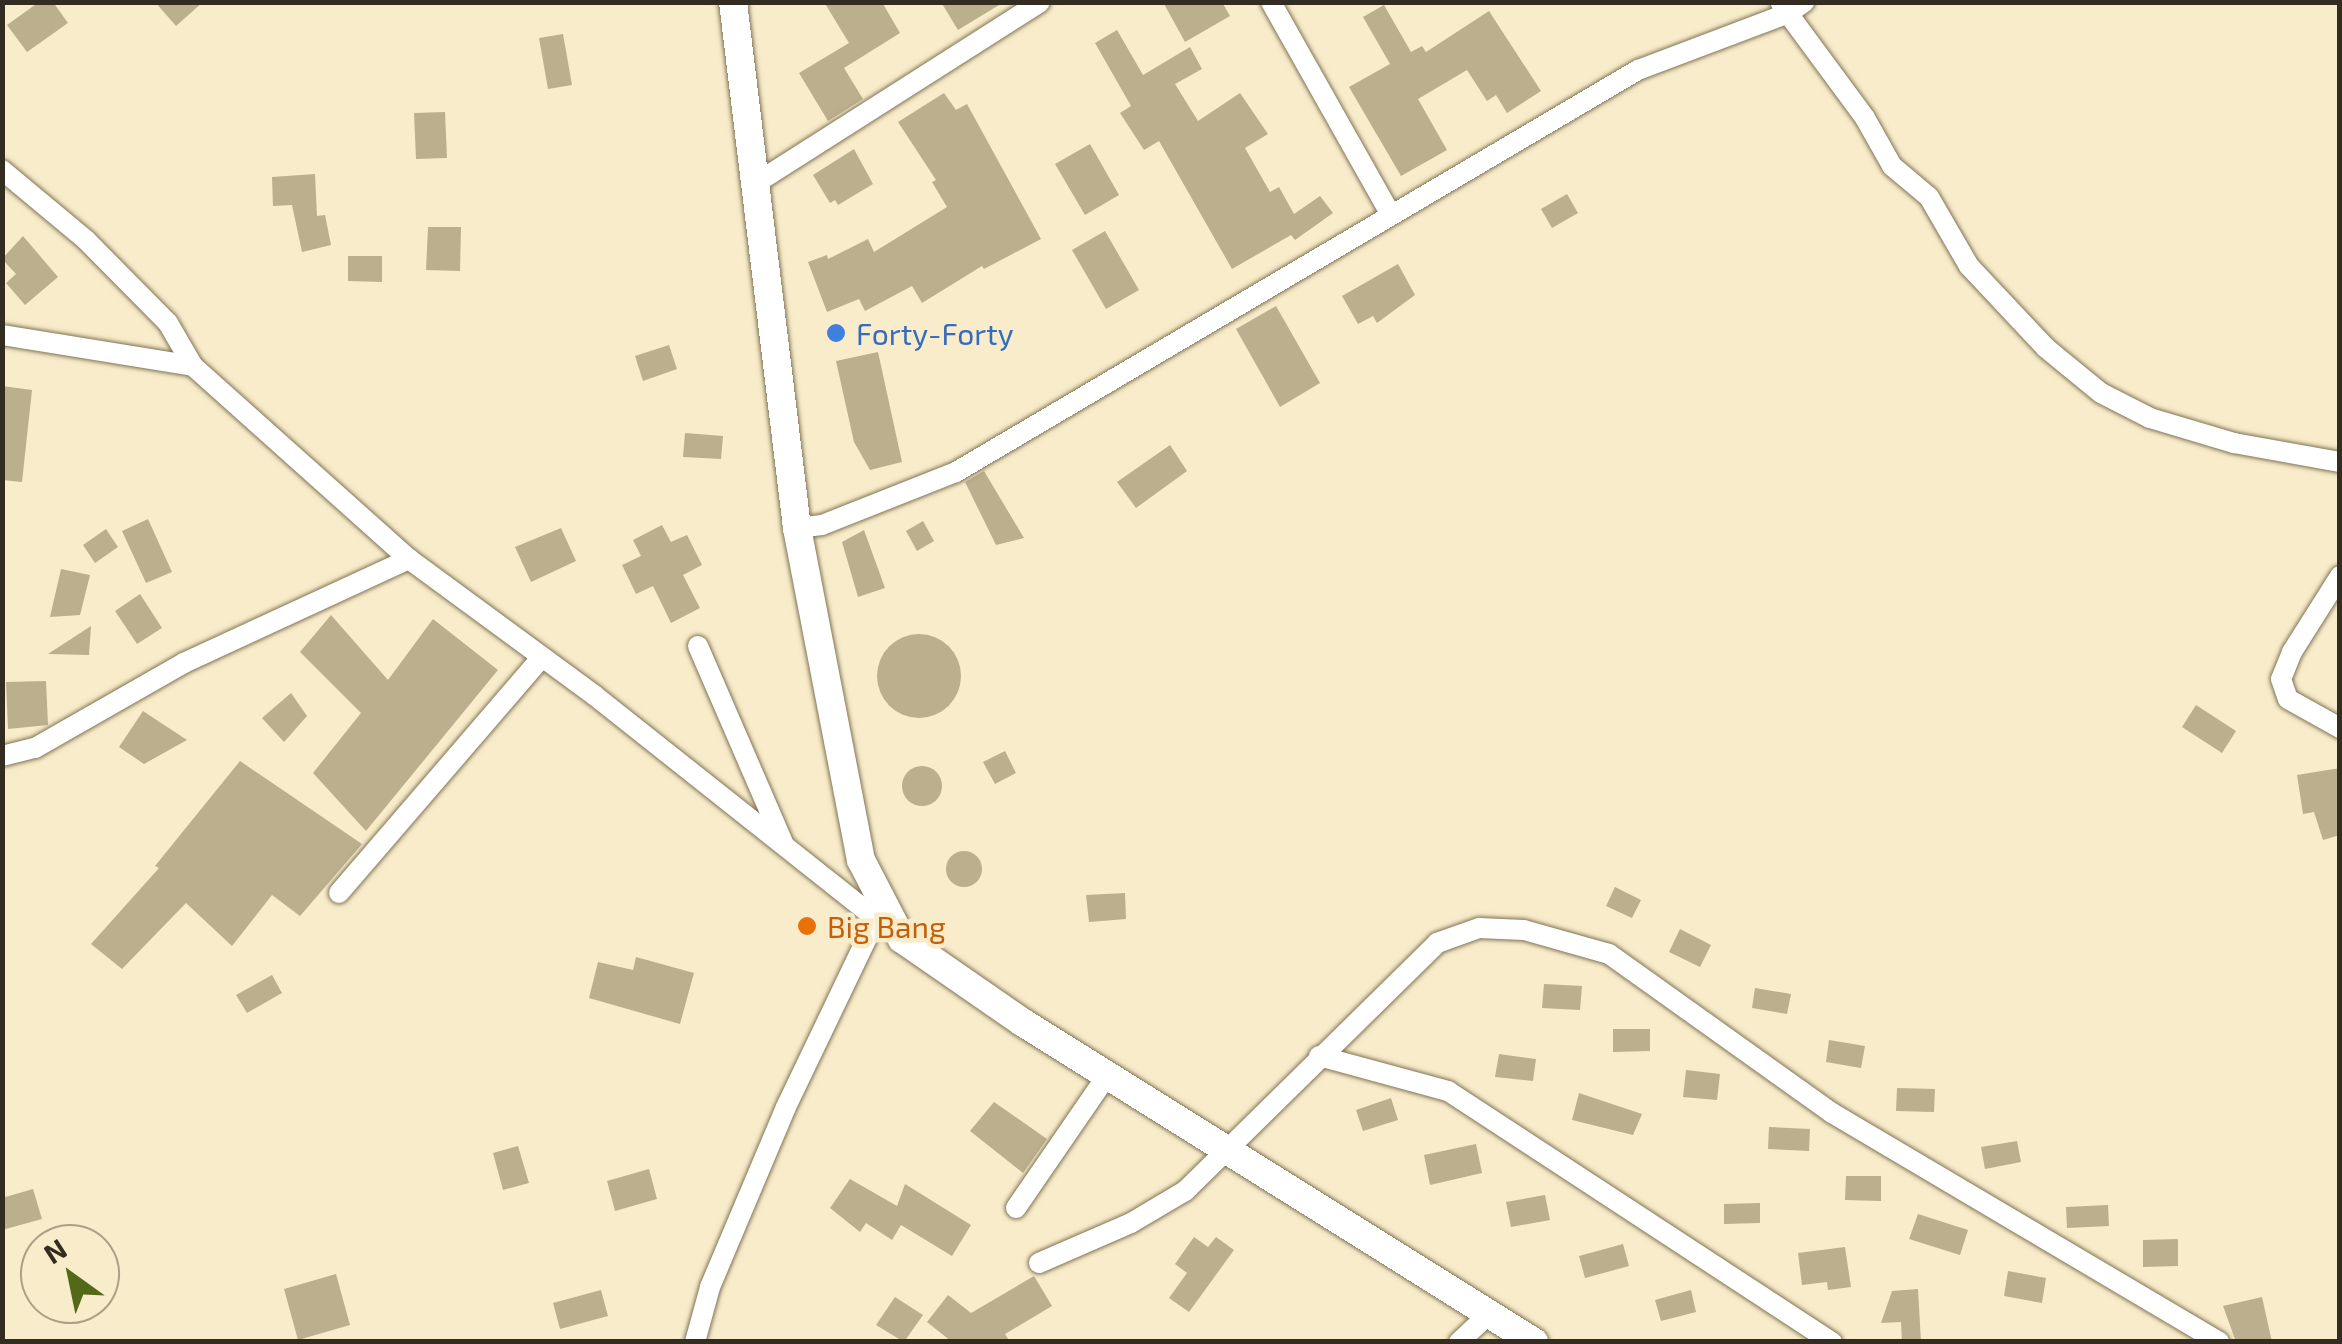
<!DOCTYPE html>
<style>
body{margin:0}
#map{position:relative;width:2342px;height:1344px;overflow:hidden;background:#f9ecca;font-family:"Exo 2",sans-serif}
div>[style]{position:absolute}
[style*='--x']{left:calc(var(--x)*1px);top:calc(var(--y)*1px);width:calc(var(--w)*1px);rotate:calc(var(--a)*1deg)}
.building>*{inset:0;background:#bbaf8e}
.round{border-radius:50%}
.roads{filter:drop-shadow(0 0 2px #7f7455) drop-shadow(0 0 2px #7f7455)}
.street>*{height:20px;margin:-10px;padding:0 10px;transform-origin:10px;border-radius:10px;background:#fff}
.secondary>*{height:28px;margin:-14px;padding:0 14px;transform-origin:14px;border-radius:14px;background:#fff}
.dots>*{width:28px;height:28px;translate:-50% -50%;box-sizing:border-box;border:5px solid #f9ecca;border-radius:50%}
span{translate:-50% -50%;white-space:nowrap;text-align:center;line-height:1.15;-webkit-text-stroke:9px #f9ecca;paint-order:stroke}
.shop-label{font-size:30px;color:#366cbe}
.left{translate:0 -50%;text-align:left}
.food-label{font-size:30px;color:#c56008}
.frame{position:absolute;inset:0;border:5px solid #322d20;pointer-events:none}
.north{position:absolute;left:20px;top:1224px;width:100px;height:100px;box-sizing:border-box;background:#f9ecca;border:2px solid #a9a086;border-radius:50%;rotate:327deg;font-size:28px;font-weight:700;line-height:40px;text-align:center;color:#322d20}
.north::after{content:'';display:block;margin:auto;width:35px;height:45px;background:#546918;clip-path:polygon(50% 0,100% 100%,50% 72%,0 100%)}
</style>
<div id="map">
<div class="building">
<i style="clip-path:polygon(39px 2px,53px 2px,68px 23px,27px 52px,7px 25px)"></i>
<i style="clip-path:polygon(155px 2px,203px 2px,176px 26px)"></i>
<i style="clip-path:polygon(824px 2px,882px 2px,900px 33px,844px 68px,863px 99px,828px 121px,799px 73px,849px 43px)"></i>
<i style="clip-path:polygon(941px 2px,1004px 2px,958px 30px)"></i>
<i style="clip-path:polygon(1163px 2px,1222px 2px,1230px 16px,1185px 42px)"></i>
<i style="clip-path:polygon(1384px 5px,1411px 52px,1422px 46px,1426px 52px,1489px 11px,1541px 91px,1507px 113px,1496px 95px,1487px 101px,1467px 70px,1418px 99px,1447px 150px,1401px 176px,1349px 87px,1390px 64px,1363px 17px)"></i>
<i style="clip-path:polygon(1117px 30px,1143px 75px,1190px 47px,1202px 69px,1175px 84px,1198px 121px,1240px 93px,1268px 134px,1245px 148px,1270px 192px,1279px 187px,1294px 214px,1320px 196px,1333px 213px,1295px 240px,1291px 235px,1232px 269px,1159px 141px,1144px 150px,1120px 113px,1131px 106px,1095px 43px)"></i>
<i style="clip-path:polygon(563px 34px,572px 85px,548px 89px,539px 38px)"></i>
<i style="clip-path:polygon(944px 93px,956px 110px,967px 104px,1041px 239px,984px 269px,982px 266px,922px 303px,912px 286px,865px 311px,859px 299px,827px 312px,808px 262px,827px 255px,828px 259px,868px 239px,874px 252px,947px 207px,932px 182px,936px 180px,898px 122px)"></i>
<i style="clip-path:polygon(445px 112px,447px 158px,416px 159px,414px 113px)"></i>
<i style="clip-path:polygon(1090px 144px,1119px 195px,1085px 215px,1055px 164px)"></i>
<i style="clip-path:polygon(854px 149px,873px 184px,838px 205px,835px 200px,830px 203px,813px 175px)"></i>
<i style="clip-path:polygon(315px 174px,317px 216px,325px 215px,331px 245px,302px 252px,292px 205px,273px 206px,272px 177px)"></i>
<i style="clip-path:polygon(1567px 194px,1578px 213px,1552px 228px,1541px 209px)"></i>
<i style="clip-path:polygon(428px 227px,461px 227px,460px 271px,426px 270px)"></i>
<i style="clip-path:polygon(1105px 231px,1139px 290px,1106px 309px,1072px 250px)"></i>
<i style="clip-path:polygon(23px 236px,58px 277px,25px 305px,6px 283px,16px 274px,2px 259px)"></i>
<i style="clip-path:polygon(348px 256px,382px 256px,382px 282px,348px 281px)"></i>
<i style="clip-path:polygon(1398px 264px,1415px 295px,1377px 323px,1373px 316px,1358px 324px,1342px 296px)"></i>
<i style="clip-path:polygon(1276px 306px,1320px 383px,1280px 407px,1236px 329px)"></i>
<i style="clip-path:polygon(669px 345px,677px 369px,643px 381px,635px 356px)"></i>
<i style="clip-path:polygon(878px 352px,902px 462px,870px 470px,854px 442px,836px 361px)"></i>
<i style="clip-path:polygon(2px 386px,32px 390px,22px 482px,2px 480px)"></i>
<i style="clip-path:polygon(685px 433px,723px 436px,721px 459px,683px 457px)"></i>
<i style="clip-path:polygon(1170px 445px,1187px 471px,1136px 508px,1117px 482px)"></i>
<i style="clip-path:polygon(984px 471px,1024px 538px,996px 545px,965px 482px)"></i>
<i style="clip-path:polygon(148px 519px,172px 572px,146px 583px,122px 531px)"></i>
<i style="clip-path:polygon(923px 521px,934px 541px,917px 551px,906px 531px)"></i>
<i style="clip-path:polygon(662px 525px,671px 542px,687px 535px,702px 565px,683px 575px,700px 608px,671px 623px,653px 586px,636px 594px,622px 565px,641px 556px,633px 540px)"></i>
<i style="clip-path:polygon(561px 528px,576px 561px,531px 582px,515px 547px)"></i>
<i style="clip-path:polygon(106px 529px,118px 547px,95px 563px,83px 545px)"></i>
<i style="clip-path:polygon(864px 530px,885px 588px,858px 597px,842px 542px)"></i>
<i style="clip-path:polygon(61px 569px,90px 575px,80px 615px,50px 617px)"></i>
<i style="clip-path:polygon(140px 594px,162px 628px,137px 644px,115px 611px)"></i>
<i style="clip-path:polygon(331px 615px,388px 680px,433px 619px,498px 670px,366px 831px,313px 773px,361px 713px,300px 652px)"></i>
<i style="clip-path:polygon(91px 626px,89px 655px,48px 654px)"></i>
<i class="round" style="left:877px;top:634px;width:84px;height:84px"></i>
<i style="clip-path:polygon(46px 681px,48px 725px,8px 729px,6px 682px)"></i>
<i style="clip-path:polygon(291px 693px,307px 716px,284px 742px,262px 718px)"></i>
<i style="clip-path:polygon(2196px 705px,2236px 731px,2222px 753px,2182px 727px)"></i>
<i style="clip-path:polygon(143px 711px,187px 740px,144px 764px,119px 747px)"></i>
<i style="clip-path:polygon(1005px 751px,1016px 773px,995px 784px,983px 762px)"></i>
<i style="clip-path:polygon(240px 761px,362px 844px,300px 916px,272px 895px,232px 946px,186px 903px,122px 969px,91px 944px,159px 868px,155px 866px)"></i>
<i class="round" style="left:902px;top:766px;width:40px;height:40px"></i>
<i style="clip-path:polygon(2340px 768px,2340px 835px,2323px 840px,2314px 812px,2303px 814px,2297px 775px)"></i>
<i class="round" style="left:946px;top:851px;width:36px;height:36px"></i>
<i style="clip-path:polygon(1615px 887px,1641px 900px,1632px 918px,1606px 906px)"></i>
<i style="clip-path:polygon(1125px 893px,1126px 919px,1089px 922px,1086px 895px)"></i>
<i style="clip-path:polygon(1680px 929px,1711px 945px,1700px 967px,1669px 952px)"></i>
<i style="clip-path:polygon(636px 957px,694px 973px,680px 1024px,589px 998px,598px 962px,633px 970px)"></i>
<i style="clip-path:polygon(272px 975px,282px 993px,247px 1013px,236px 995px)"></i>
<i style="clip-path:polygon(1544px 984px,1582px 986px,1580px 1010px,1542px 1008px)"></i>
<i style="clip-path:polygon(1755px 988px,1791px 994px,1787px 1014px,1752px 1008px)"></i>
<i style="clip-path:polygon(1613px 1029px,1650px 1029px,1650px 1051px,1613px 1052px)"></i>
<i style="clip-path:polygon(1829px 1040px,1865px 1046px,1861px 1068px,1826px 1062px)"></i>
<i style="clip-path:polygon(1499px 1054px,1536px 1059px,1533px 1081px,1495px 1077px)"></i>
<i style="clip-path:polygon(1686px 1070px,1720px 1074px,1717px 1100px,1683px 1097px)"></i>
<i style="clip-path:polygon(1897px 1088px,1935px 1089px,1934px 1112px,1896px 1111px)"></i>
<i style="clip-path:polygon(1579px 1093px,1642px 1114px,1633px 1135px,1572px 1120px)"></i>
<i style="clip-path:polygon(1391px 1098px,1398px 1120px,1363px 1131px,1356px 1110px)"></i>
<i style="clip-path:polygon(994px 1102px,1047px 1139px,1023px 1173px,970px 1131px)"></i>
<i style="clip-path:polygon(1769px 1127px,1810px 1129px,1809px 1151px,1768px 1149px)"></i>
<i style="clip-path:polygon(2017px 1141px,2021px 1162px,1985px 1169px,1981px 1147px)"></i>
<i style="clip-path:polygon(1476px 1144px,1482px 1173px,1430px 1185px,1424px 1155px)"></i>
<i style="clip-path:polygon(518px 1146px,529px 1183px,503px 1190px,493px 1153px)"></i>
<i style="clip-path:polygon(649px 1169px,657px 1199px,615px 1211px,607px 1181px)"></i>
<i style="clip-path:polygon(1846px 1176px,1881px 1176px,1881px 1201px,1845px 1200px)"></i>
<i style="clip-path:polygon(850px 1179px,897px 1206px,905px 1184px,971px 1225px,952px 1256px,901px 1225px,892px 1240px,866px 1223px,860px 1232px,830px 1208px)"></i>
<i style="clip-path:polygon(33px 1189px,42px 1219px,2px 1230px,2px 1198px)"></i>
<i style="clip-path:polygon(1545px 1195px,1550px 1220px,1511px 1227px,1506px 1202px)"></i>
<i style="clip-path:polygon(1760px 1203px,1760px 1223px,1724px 1224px,1724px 1204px)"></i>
<i style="clip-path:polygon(2108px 1205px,2109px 1226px,2067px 1228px,2066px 1207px)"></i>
<i style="clip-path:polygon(1918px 1214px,1968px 1230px,1960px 1255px,1909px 1239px)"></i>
<i style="clip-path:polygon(1194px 1237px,1208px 1247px,1216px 1237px,1234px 1250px,1189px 1312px,1169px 1298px,1187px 1273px,1175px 1264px)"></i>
<i style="clip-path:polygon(2178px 1239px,2178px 1266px,2143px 1267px,2143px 1240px)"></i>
<i style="clip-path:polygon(1623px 1244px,1629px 1266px,1585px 1278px,1579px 1256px)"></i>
<i style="clip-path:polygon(1845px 1247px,1851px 1287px,1828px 1290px,1827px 1282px,1802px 1285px,1798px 1253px)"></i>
<i style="clip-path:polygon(2008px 1271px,2046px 1278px,2042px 1303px,2004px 1296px)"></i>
<i style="clip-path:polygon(336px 1274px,350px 1325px,298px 1340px,284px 1289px)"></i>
<i style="clip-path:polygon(1034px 1276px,1052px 1306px,1005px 1334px,1010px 1342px,952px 1342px,927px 1322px,948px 1295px,971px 1313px)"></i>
<i style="clip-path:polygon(1918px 1289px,1921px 1342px,1902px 1342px,1901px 1322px,1881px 1323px,1892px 1291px)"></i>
<i style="clip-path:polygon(601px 1290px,608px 1316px,560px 1329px,553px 1303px)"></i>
<i style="clip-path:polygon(1691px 1290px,1696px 1312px,1661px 1321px,1655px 1300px)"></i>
<i style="clip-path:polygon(895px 1297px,923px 1315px,904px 1342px,876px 1325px)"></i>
<i style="clip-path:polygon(2262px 1297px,2272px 1342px,2236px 1342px,2223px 1306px)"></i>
</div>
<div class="roads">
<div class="street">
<i style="--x:1271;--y:2;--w:244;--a:60.6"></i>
<i style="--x:1781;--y:4;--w:142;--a:53.6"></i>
<i style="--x:1865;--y:118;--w:55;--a:60.6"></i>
<i style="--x:1892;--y:166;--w:48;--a:40"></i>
<i style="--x:1929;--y:197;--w:80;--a:59.9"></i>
<i style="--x:1969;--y:266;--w:112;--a:46.8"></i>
<i style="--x:2046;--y:348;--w:71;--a:39.3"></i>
<i style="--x:2101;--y:393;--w:55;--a:27"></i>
<i style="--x:2150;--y:418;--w:88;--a:16.6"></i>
<i style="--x:2234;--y:443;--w:108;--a:10.2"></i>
<i style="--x:2;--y:170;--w:109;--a:39.8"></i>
<i style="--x:86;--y:240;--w:117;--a:45.3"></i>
<i style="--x:168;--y:323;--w:50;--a:59.8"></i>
<i style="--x:193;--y:366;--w:290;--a:41.8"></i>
<i style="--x:409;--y:559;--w:230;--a:36.3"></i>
<i style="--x:594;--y:695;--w:387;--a:38.4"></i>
<i style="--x:753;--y:185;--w:340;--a:-32.5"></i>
<i style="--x:2;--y:335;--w:193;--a:9.2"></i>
<i style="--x:797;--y:528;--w:25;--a:-7"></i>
<i style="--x:822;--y:525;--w:144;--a:-21.6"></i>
<i style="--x:956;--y:472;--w:792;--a:-30.52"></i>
<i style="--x:1638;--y:70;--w:161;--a:-20.7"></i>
<i style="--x:1789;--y:13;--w:19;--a:-36"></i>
<i style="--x:2340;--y:576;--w:90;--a:122.3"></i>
<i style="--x:2292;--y:652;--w:29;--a:112"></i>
<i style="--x:2281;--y:679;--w:21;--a:71"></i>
<i style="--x:2288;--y:699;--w:60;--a:29.1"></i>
<i style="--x:698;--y:646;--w:217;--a:66.6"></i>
<i style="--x:2;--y:756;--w:34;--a:-14"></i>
<i style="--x:35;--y:748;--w:172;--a:-29.7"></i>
<i style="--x:184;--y:663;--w:248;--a:-24.8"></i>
<i style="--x:339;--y:893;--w:311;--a:-49.3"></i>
<i style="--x:1319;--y:1056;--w:134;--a:15.2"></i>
<i style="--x:1448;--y:1091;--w:459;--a:33.2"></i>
<i style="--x:1016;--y:1208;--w:163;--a:-55.5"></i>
<i style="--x:1039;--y:1263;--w:100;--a:-23.5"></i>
<i style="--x:1131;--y:1223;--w:63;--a:-30.7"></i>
<i style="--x:1185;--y:1191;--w:354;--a:-44.5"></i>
<i style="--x:1437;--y:943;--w:45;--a:-19.7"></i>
<i style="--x:1479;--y:928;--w:45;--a:2.5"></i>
<i style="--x:1524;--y:930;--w:88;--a:15.8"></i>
<i style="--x:1609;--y:954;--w:274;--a:35.5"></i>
<i style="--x:1832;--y:1113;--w:450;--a:30.6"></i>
<i style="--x:695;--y:1342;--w:57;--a:-74.7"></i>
<i style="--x:710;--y:1287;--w:195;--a:-67.1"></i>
<i style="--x:786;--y:1107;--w:208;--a:-64.4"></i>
<i style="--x:1459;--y:1342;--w:41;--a:-43"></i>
</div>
<div class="secondary">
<i style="--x:733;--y:2;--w:530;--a:83.06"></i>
<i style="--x:797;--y:528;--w:338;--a:79.1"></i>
<i style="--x:861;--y:860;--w:89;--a:62.6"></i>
<i style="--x:902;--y:939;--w:146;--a:34.7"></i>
<i style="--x:1022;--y:1022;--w:604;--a:32.01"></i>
</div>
</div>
<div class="dots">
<i style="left:836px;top:333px;background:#3f7fe0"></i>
<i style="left:807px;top:926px;background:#e8710a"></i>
</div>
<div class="shop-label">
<span class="left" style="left:856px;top:333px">Forty-Forty</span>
</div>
<div class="food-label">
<span class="left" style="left:827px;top:926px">Big Bang</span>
</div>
<div class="frame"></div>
<div class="north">N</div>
</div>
